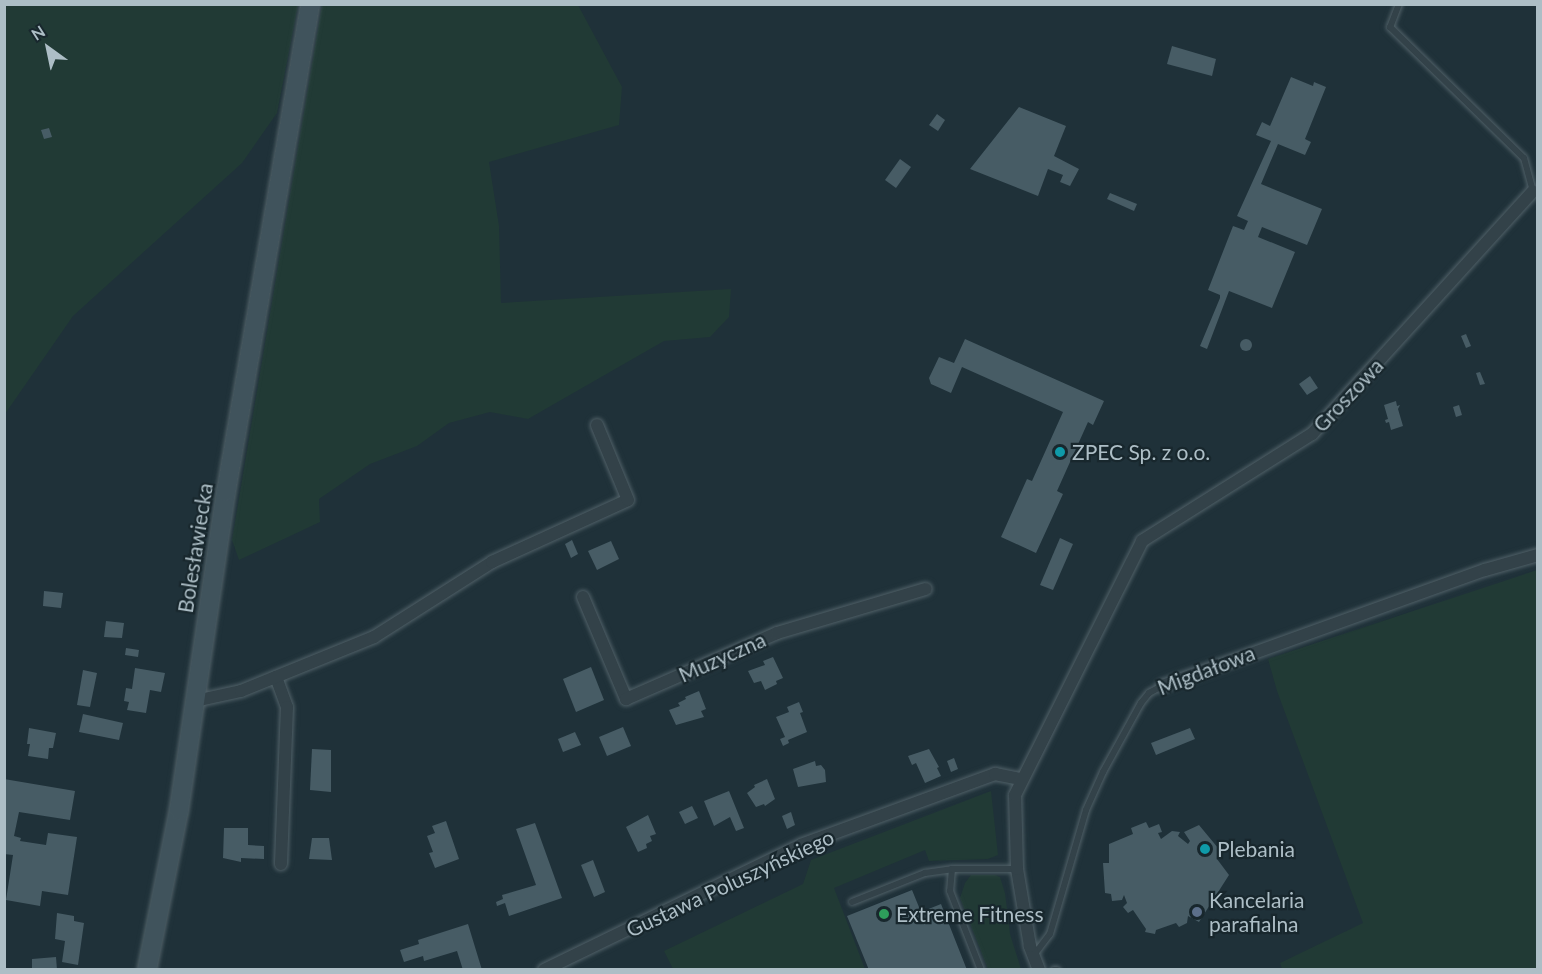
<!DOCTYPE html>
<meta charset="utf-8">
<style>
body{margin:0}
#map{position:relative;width:1542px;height:974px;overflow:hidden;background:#1f3139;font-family:Lato,sans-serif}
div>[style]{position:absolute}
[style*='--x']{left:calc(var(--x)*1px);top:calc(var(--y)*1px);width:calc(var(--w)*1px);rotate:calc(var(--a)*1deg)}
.green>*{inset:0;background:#213a35}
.building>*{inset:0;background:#475c65}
.round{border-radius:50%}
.roads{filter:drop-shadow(0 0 2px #506067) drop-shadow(0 0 2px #506067)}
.lane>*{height:6px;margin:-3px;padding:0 3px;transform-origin:3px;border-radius:3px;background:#334249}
.street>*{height:12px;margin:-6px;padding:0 6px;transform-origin:6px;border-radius:6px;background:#334249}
.secondary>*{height:18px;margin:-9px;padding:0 9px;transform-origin:9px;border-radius:9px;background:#40535c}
.dots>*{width:16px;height:16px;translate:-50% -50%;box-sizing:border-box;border:3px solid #18272d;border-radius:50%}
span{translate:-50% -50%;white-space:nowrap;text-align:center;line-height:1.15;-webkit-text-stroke:4.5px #18272d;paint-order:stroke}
.street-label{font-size:21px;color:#adbec6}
.poi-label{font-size:21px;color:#adbec6}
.left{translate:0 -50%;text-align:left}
.frame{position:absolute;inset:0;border:6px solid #adbec6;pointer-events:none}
.north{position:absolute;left:18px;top:18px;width:60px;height:60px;-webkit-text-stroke:4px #18272d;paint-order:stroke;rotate:327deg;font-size:16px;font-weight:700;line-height:24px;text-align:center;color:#adbec6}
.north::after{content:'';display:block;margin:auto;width:21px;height:27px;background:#adbec6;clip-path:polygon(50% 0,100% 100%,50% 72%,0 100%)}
</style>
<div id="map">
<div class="green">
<i style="clip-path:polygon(5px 5px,298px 5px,277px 113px,242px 163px,73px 316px,5px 414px)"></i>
<i style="clip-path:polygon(322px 5px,578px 5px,622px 87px,619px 125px,489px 162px,499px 226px,501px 303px,731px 289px,729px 317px,710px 337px,664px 341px,528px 419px,490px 412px,449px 423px,417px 446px,370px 464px,319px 499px,320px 522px,239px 560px,232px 540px)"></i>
<i style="clip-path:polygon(1537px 570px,1537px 969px,1282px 969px,1280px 963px,1363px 923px,1277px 691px,1268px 659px)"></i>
<i style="clip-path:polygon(991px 791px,998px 855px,988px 859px,929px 861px,925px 850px,834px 888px,865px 969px,673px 969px,664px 951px,803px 884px,811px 860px)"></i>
<i style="clip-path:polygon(971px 875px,995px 875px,1000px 877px,1005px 893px,1010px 934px,1021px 969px,988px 969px,960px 898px,965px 883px)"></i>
</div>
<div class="building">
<i style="clip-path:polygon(1172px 46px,1216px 59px,1212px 76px,1167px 64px)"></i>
<i style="clip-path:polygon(1291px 77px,1313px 86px,1314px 82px,1326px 87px,1305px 139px,1311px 142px,1305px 155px,1278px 144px,1261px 184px,1322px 209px,1307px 245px,1262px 227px,1258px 237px,1295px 252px,1272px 308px,1229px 291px,1207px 349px,1200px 346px,1220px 298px,1220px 295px,1208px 290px,1233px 226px,1244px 230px,1248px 221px,1237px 216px,1271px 141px,1256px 135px,1262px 122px,1270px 126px)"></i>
<i style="clip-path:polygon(1019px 107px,1066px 126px,1054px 156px,1079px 169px,1070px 186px,1060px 182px,1063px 175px,1048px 169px,1038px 196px,970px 169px)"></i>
<i style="clip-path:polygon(937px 114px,945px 120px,938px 131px,929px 125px)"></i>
<i style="clip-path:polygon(49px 128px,52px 137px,44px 139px,41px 130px)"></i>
<i style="clip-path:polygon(900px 159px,911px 167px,896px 188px,885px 180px)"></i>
<i style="clip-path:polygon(1110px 193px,1137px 204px,1134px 211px,1107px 199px)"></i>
<i style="clip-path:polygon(1466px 334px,1471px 346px,1466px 348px,1461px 336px)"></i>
<i class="round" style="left:1240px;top:339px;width:12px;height:12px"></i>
<i style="clip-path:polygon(965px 339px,1104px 401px,1093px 425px,1088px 422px,1057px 491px,1063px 494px,1036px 553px,1001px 537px,1027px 479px,1032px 481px,1063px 412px,962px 367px,951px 393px,931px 384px,929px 378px,939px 357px,954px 363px)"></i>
<i style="clip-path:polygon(1480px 372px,1485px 384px,1480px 385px,1476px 373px)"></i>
<i style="clip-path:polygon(1310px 376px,1318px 388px,1307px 395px,1299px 384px)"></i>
<i style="clip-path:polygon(1396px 401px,1397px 406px,1400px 405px,1398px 409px,1403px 426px,1391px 430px,1389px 422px,1386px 423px,1385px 420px,1388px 419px,1384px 405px)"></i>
<i style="clip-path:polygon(1459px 405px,1462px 415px,1456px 417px,1453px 407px)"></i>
<i style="clip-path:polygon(1060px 538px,1073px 544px,1053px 590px,1040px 585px)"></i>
<i style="clip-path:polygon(572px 540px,578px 554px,571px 558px,565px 544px)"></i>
<i style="clip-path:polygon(611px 541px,619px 559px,597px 570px,588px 551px)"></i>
<i style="clip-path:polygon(44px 591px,63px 593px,61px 608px,43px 606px)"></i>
<i style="clip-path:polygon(106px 621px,124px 623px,122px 638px,104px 637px)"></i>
<i style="clip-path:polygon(126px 648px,139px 650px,138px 657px,125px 655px)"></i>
<i style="clip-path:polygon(773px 657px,783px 678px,776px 681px,777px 684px,765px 690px,761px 681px,754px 683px,748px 671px,765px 665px,763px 661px)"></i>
<i style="clip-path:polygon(591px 667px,604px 700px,576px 712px,563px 679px)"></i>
<i style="clip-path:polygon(135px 668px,165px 673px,161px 692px,150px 690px,146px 713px,127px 710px,129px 702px,124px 701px,126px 688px,132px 689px)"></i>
<i style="clip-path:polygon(83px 670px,97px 673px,90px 707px,77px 705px)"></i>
<i style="clip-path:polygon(699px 691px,706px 709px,701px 711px,704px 717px,676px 725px,669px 710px,680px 706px,678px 703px,686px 699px,685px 697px)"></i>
<i style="clip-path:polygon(799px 702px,803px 712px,800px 713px,807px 732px,788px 740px,789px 743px,783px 746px,780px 739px,785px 737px,776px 717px,789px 712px,787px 707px)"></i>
<i style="clip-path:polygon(83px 714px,123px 723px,119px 740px,79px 732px)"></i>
<i style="clip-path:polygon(623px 727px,631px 746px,607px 756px,599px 737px)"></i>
<i style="clip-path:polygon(29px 728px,56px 733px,53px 748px,49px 748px,48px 759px,28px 756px,30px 744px,27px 744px)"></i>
<i style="clip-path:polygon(1190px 728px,1195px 739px,1156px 755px,1151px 743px)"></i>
<i style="clip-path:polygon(575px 732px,581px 745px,563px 752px,558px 739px)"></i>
<i style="clip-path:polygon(312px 749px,331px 750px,331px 792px,310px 790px)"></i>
<i style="clip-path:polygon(929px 749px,939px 767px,937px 768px,941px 776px,925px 783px,916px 763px,912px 765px,908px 756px)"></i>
<i style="clip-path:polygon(954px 758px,958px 769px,951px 772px,947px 761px)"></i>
<i style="clip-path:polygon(815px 761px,816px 766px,821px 765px,825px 770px,826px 782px,798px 787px,793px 769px)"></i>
<i style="clip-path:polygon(4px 779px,75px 791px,70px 820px,19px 812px,14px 836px,21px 838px,20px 841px,46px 845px,48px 833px,77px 837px,68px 895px,42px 891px,40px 906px,6px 900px,13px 855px,4px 854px)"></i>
<i style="clip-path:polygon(767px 779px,775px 799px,765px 806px,764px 804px,756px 807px,747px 793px,755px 787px,754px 785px)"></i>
<i style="clip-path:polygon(729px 791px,744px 828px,736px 831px,730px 817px,714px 826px,704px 801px)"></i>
<i style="clip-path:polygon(692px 806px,698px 818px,685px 824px,679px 812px)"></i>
<i style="clip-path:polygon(791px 812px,795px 825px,787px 829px,782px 816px)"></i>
<i style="clip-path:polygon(648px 815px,656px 834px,650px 836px,652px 841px,646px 844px,647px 848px,638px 852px,626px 827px)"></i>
<i style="clip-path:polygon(446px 821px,459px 859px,435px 868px,429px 853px,433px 852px,427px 836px,435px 833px,432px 826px)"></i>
<i style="clip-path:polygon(1146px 822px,1149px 828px,1159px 824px,1162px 832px,1158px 833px,1161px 839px,1172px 831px,1180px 832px,1178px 836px,1188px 844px,1190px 841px,1184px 832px,1199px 825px,1223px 854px,1217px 859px,1229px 875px,1199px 922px,1188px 916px,1187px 923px,1179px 927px,1176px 923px,1156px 930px,1155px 934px,1145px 932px,1146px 929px,1133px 910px,1128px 913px,1123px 907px,1127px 903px,1124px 895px,1122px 900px,1112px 901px,1111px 894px,1105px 893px,1103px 863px,1109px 863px,1109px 844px,1133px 834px,1131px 828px)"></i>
<i style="clip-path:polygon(535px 823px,562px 898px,509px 916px,505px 903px,497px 906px,496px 902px,503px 899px,502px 895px,536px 885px,516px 829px)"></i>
<i style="clip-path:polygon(224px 828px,248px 828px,248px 845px,264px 846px,264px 859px,241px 858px,241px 862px,223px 858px)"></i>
<i style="clip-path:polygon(312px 838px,329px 838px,332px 860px,309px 859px)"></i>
<i style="clip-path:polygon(593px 860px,605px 892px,594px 897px,581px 865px)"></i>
<i style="clip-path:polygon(912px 890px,921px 912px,941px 904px,967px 970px,869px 970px,847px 916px)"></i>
<i style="clip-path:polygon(57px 913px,74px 916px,74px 921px,84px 923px,78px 965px,62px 962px,65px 941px,55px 939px)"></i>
<i style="clip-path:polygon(468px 924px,482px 970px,463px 970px,457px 951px,424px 961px,423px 956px,404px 962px,400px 950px,419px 944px,418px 940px)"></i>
<i style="clip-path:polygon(56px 957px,57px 970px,32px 970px,32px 959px)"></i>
</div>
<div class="roads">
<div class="lane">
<i style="--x:1399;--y:4;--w:25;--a:111"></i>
<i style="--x:1390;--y:27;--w:187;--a:44.4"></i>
<i style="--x:1524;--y:158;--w:34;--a:75"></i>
<i style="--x:952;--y:869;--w:22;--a:95"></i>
<i style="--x:950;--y:891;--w:85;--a:68.6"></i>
<i style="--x:852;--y:902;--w:79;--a:-21.7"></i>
<i style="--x:925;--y:873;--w:27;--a:-8"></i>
<i style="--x:952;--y:869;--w:65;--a:0"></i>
<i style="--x:1034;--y:955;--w:26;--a:-53"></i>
<i style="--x:1050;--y:934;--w:129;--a:-73.8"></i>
<i style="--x:1086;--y:810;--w:42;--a:-65.9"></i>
<i style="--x:1103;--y:772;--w:79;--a:-61.2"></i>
<i style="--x:1141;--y:703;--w:13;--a:-51"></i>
<i style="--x:1149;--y:693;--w:15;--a:-28"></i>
<i style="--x:1054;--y:970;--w:3;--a:0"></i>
</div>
<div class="street">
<i style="--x:583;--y:597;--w:111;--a:67.1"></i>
<i style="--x:626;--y:699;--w:165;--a:-23.6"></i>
<i style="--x:777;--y:633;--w:155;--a:-16.5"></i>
<i style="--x:276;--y:677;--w:32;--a:70"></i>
<i style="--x:287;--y:707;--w:157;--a:92.2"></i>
<i style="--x:1162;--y:686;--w:343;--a:-19.8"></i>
<i style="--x:1485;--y:570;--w:55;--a:-15.8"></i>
<i style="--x:195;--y:701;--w:47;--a:-12.3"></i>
<i style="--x:241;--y:691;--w:144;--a:-22.1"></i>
<i style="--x:374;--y:637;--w:140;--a:-32.4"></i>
<i style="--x:492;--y:562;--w:149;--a:-24.5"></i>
<i style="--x:628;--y:500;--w:81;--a:-112.5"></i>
<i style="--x:544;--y:970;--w:286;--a:-25.9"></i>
<i style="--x:801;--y:845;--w:207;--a:-20.1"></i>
<i style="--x:995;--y:774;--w:25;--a:11"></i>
<i style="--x:1039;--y:970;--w:26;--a:-111"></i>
<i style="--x:1030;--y:946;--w:78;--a:-99.6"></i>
<i style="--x:1017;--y:869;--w:74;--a:-91.5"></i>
<i style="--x:1015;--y:795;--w:284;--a:-63.4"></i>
<i style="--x:1142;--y:541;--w:201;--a:-32.2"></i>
<i style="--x:1312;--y:434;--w:328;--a:-47.7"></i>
</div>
<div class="secondary">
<i style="--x:147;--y:970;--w:163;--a:-78.7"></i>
<i style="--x:179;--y:810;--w:321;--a:-81.6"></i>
<i style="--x:226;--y:492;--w:495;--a:-80.2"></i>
</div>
</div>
<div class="dots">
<i style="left:1060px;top:452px;background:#0f9aa8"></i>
<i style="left:1205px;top:849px;background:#0f9aa8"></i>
<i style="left:1197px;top:912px;background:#5c6f8a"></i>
<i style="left:884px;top:914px;background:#2e9e5b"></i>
</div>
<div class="street-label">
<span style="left:1348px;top:395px;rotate:-47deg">Groszowa</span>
<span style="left:195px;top:548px;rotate:-81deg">Bolesławiecka</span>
<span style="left:722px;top:657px;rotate:-24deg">Muzyczna</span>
<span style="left:1206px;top:670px;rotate:-21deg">Migdałowa</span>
<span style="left:730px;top:883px;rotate:-25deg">Gustawa Poluszyńskiego</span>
</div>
<div class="poi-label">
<span class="left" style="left:1072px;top:452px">ZPEC Sp. z o.o.</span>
<span class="left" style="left:1217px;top:849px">Plebania</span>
<span class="left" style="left:1209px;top:912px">Kancelaria<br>parafialna</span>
<span class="left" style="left:896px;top:914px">Extreme Fitness</span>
</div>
<div class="frame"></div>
<div class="north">N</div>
</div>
